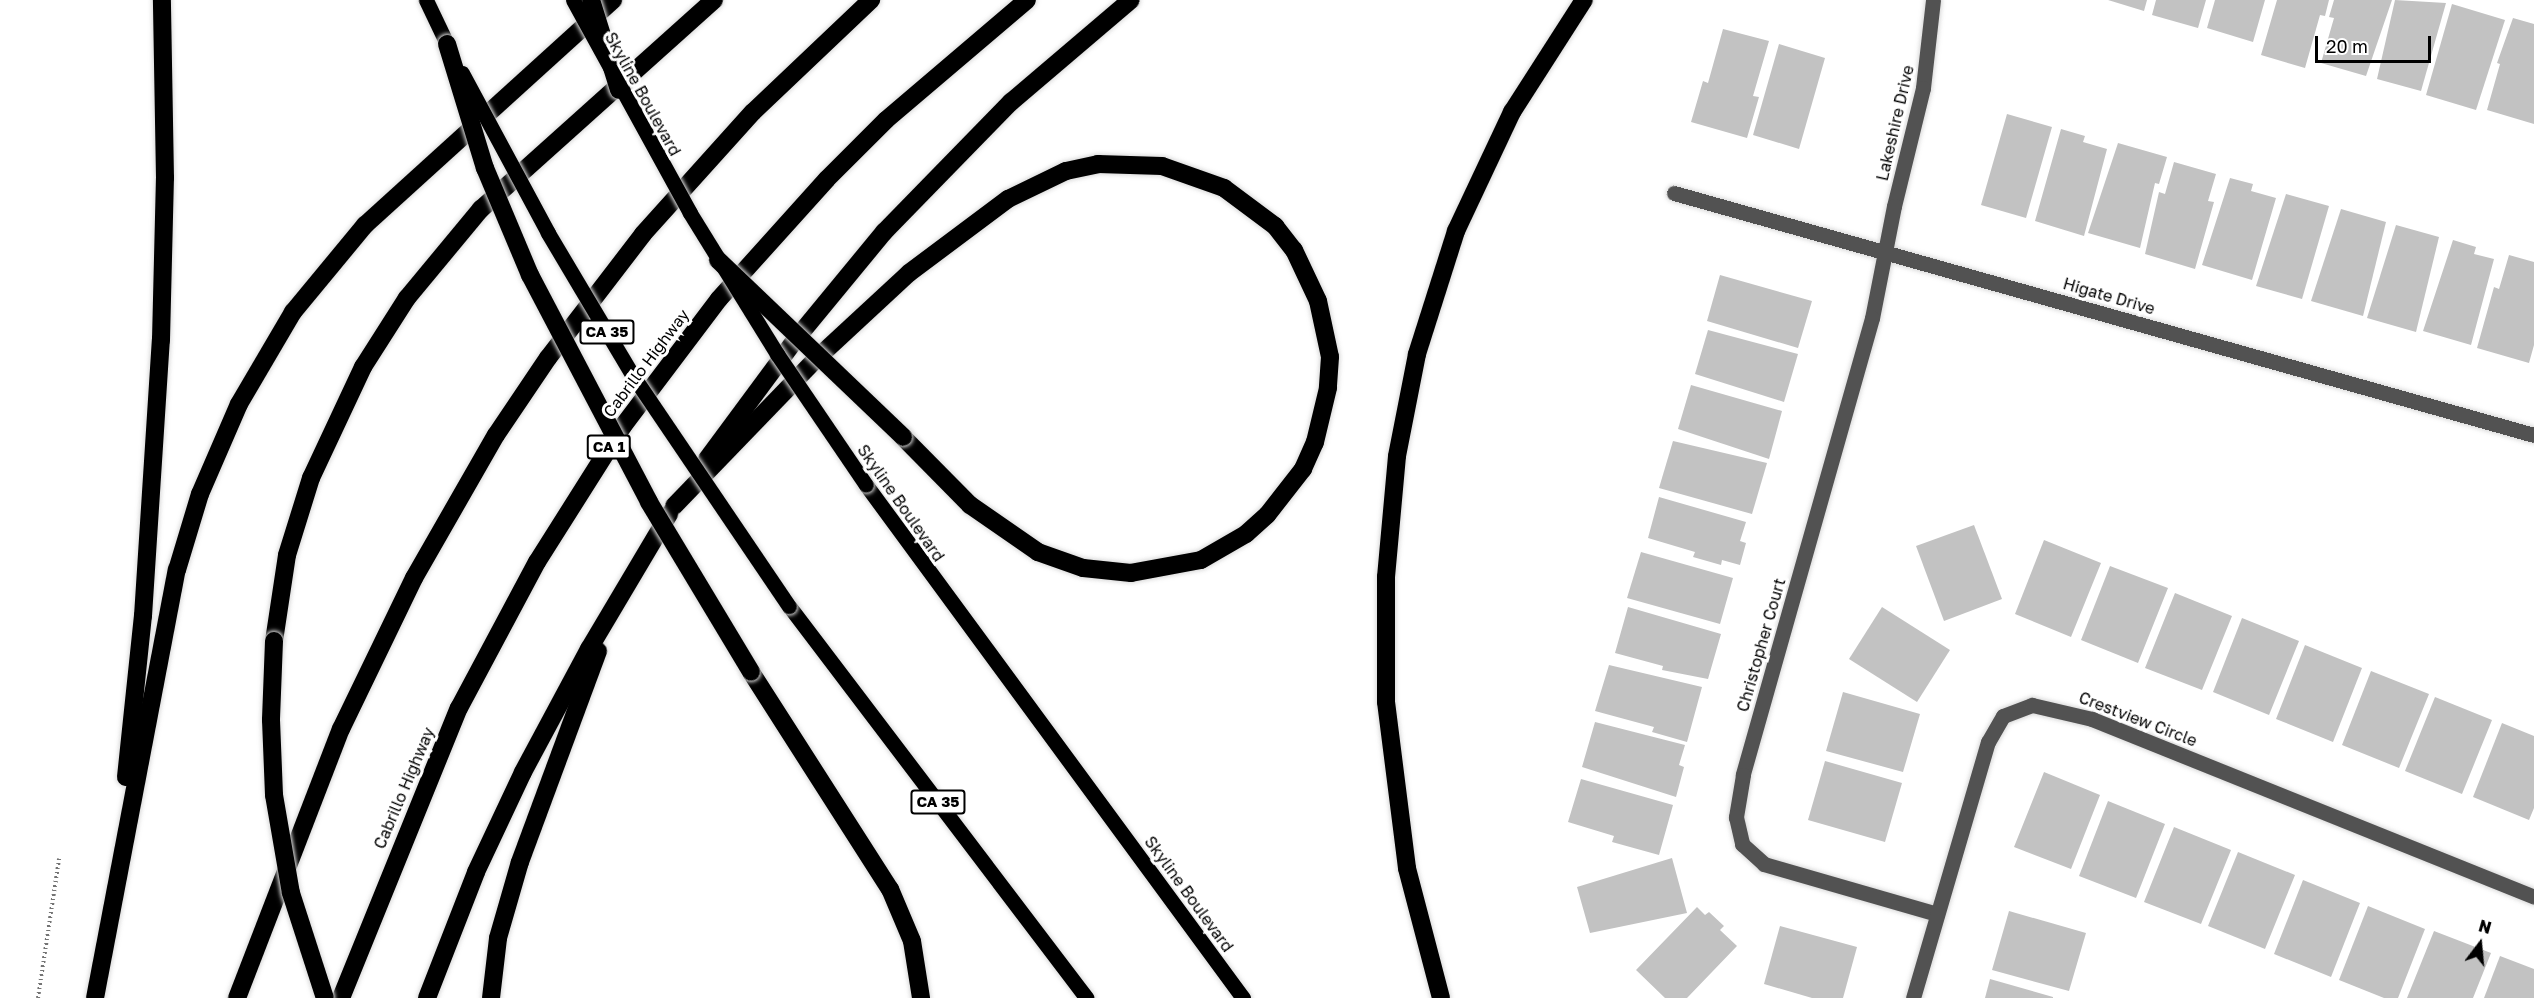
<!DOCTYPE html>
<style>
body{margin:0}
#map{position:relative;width:2534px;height:998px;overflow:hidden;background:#fff;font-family:"Golos Text",sans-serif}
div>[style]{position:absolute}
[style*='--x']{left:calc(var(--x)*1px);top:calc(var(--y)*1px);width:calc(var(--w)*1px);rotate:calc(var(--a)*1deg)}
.building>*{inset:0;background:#c2c2c2}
.path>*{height:4px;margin-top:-2px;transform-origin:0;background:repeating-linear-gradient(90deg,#747474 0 1.5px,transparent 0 4.5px)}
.roads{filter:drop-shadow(0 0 2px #dbdbdb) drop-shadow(0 0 2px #dbdbdb)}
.minor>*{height:15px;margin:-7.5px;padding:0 7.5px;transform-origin:7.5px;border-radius:7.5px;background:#525252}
.major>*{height:15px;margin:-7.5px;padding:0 7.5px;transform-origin:7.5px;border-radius:7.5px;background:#000}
.highway>*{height:18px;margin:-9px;padding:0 9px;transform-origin:9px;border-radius:9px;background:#000}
.bridges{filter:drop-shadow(0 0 2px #dbdbdb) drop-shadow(0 0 2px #dbdbdb)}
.major-bridge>*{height:15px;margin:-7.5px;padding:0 7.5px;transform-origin:7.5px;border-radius:7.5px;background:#000}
.highway-bridge>*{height:18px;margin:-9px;padding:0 9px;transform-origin:9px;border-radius:9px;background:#000}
span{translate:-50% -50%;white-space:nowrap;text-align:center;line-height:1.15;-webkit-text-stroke:6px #fff;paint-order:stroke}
.shield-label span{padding:2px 4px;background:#fff;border:2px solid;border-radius:4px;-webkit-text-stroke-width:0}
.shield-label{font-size:15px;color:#000;font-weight:700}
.street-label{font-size:16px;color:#000}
.north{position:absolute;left:2450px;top:914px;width:60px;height:60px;-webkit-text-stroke:4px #fff;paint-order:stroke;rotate:16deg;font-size:16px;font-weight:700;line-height:24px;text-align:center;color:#000}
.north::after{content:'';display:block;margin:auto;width:21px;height:27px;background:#000;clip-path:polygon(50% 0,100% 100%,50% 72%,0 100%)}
.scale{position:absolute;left:2315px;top:36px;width:116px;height:27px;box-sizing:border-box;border:3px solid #000;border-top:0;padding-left:8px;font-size:18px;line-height:21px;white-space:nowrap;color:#000;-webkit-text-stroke:4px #fff;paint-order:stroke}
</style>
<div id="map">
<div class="building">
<i style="clip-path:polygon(2108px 0,2147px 0,2144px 11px)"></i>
<i style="clip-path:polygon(2156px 0,2206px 0,2198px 28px,2152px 15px)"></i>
<i style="clip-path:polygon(2215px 0,2265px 0,2253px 42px,2207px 28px)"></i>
<i style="clip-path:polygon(2277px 0,2329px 0,2325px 16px,2320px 15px,2305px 68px,2261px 55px)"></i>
<i style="clip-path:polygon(2334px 0,2392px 0,2366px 76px,2321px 63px,2334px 18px,2329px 17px)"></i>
<i style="clip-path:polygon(2395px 0,2446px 3px,2421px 91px,2377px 79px)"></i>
<i style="clip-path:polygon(2452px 4px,2505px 20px,2476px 110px,2426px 95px)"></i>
<i style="clip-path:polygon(2513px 18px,2534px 24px,2534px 124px,2487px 110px,2500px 64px,2497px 63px)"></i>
<i style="clip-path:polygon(1723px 29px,1769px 41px,1753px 96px,1759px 97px,1747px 138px,1691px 122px,1703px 81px,1708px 83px)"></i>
<i style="clip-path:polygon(1779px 44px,1825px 58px,1799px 149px,1753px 135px)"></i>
<i style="clip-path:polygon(2007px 114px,2052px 127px,2026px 218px,1981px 205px)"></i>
<i style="clip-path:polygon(2061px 129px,2085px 136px,2083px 142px,2107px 149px,2084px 236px,2035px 221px)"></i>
<i style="clip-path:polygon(2118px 143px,2167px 157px,2159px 184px,2155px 183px,2140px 248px,2088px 233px)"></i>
<i style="clip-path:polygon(2174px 162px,2216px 174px,2208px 201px,2214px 202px,2195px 269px,2145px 254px,2159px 192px,2165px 194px)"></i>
<i style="clip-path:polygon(2230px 178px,2253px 184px,2251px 191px,2276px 198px,2252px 280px,2202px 265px)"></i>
<i style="clip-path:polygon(2286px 194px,2329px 206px,2302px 299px,2256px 286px)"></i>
<i style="clip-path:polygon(2341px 209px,2386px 222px,2363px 316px,2311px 301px)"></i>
<i style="clip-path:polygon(2396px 225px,2439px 237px,2416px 332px,2367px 318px)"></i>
<i style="clip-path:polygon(2453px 240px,2476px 247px,2474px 254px,2494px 259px,2471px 345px,2423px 331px)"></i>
<i style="clip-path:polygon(2509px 255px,2534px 262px,2534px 345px,2529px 363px,2477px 348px,2494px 287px,2499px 289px)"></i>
<i style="clip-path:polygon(1720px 275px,1812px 301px,1798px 348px,1707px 321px)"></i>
<i style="clip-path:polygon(1708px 330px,1798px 354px,1784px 402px,1695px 374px)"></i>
<i style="clip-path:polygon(1691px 385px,1782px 411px,1769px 459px,1678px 429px)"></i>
<i style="clip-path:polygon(1673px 441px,1767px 463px,1752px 514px,1659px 488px)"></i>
<i style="clip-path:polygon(1659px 497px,1746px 522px,1740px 541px,1746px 543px,1740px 565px,1722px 560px,1721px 565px,1693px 557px,1695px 552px,1648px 538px)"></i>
<i style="clip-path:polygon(1974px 525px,2002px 599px,1944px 621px,1916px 546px)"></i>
<i style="clip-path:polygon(2044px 540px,2101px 563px,2071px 637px,2015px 614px)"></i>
<i style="clip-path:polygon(1641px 552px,1733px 578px,1720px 624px,1627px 598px)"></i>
<i style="clip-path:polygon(2110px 566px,2168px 588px,2138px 663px,2081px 640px)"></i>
<i style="clip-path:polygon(2175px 593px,2232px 616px,2202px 690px,2145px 668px)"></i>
<i style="clip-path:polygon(1628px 607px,1721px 634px,1708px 679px,1662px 670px,1663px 666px,1615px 653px)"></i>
<i style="clip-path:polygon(1882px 607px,1950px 650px,1917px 702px,1849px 659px)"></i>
<i style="clip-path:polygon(2242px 618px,2299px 641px,2269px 715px,2213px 692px)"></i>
<i style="clip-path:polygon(2305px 645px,2362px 668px,2333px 742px,2276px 719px)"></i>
<i style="clip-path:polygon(1609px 665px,1702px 687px,1687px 742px,1652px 732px,1654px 727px,1595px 711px)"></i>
<i style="clip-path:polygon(2371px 671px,2429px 694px,2399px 768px,2342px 745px)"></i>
<i style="clip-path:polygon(1843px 692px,1920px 714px,1903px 772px,1826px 751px)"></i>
<i style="clip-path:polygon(2435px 697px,2492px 720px,2462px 794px,2405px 771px)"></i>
<i style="clip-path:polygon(1595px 722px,1685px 745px,1679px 765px,1684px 767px,1676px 797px,1582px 767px)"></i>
<i style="clip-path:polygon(2502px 723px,2534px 736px,2534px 808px,2529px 820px,2473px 797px)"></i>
<i style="clip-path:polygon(1825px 761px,1902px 783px,1885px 842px,1808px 820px)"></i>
<i style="clip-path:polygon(2044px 772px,2100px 795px,2071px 869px,2014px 847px)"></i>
<i style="clip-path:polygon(1581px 779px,1673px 805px,1659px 855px,1612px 842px,1614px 836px,1568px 822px)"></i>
<i style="clip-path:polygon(2108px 801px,2165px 824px,2136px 898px,2079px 876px)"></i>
<i style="clip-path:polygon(2174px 827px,2231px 850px,2201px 924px,2144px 902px)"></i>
<i style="clip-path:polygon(2238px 852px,2295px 875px,2265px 949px,2208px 926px)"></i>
<i style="clip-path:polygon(1672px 858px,1687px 913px,1590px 933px,1577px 887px)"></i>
<i style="clip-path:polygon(2303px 880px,2360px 903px,2331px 977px,2274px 954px)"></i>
<i style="clip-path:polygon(2368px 906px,2425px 929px,2398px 998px,2384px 998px,2339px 980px)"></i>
<i style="clip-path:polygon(1697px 907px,1705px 915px,1709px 912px,1724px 926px,1720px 930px,1737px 946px,1687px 998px,1665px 998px,1636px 970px)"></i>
<i style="clip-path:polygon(2009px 911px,2086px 933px,2069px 991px,1992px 970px)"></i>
<i style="clip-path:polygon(1780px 926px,1857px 947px,1843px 998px,1812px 998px,1764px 984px)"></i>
<i style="clip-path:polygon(2434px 931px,2491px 953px,2473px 998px,2407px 998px)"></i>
<i style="clip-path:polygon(2500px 956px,2534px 969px,2534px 998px,2484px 998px)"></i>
<i style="clip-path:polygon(1990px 979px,2053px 997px,2053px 998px,1985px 998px)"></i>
</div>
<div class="path">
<i style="--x:38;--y:998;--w:141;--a:-81.4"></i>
</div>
<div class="roads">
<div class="minor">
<i style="--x:1933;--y:0;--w:89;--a:96.5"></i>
<i style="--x:1923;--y:88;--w:122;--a:103.8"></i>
<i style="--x:1894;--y:206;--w:114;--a:101.1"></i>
<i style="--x:1872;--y:318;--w:475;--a:105.8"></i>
<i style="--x:1743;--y:775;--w:43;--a:99.5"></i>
<i style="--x:1736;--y:817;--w:28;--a:77"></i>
<i style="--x:1742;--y:844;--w:30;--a:42"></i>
<i style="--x:1764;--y:864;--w:180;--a:16.1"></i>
<i style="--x:1674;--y:193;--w:893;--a:15.72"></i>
<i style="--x:1913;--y:998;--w:267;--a:-73.7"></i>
<i style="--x:1988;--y:742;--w:30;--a:-60"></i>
<i style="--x:2003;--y:716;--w:31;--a:-21"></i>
<i style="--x:2032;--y:705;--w:62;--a:13.1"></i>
<i style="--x:2092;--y:719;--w:476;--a:21.9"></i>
</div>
<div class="major">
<i style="--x:426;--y:0;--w:49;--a:64.5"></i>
<i style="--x:866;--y:485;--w:637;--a:53.69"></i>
<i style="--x:789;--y:606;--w:492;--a:52.8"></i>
</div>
<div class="highway">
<i style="--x:707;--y:459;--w:148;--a:-53.5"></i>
<i style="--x:795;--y:340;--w:140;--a:-50.5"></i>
<i style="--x:884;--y:232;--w:182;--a:-45.7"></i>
<i style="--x:1011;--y:102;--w:157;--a:-40.4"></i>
<i style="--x:674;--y:506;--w:202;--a:-46"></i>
<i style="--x:814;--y:361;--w:129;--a:-42.8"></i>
<i style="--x:909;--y:273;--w:124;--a:-36.8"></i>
<i style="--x:1008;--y:199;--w:64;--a:-25.8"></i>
<i style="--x:1066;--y:171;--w:33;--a:-12"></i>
<i style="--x:1098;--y:164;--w:64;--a:1.8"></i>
<i style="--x:1162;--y:166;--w:66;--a:19.5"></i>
<i style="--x:1224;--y:188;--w:64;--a:36.7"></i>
<i style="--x:1275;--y:226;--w:31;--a:52"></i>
<i style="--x:1294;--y:250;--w:56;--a:64.8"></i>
<i style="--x:1318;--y:301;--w:57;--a:77.9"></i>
<i style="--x:1330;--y:357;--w:31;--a:94"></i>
<i style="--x:1328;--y:388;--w:56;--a:103.5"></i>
<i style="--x:1315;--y:442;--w:30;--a:114"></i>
<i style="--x:1303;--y:469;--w:58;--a:128"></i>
<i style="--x:1267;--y:515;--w:28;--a:138"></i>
<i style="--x:1246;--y:534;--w:52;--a:150"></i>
<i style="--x:1201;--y:560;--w:71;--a:169.5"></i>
<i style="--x:1131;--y:573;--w:48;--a:-174.1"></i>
<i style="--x:1083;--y:568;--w:48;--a:-160.4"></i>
<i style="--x:1038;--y:552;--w:83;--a:-145.3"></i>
<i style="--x:970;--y:505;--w:95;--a:-134.6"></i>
<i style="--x:274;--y:641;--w:87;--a:-81.4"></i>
<i style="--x:287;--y:555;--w:81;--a:-72.7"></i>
<i style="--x:311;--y:478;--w:123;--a:-64.9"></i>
<i style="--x:363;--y:367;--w:82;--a:-57.5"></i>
<i style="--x:407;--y:298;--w:116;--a:-50.3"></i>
<i style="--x:481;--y:209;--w:313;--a:-41.9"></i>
<i style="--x:751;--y:672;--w:258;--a:57.4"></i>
<i style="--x:890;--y:889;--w:56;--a:67.1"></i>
<i style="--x:912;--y:941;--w:58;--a:81"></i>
<i style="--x:126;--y:777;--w:162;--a:-84"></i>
<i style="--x:143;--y:616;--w:277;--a:-86.3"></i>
<i style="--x:161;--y:340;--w:162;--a:-88.6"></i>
<i style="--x:165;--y:178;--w:178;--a:-91"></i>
<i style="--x:95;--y:998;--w:436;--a:-79.2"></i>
<i style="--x:177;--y:570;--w:79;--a:-73.2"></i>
<i style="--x:200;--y:494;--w:98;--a:-66.6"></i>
<i style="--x:239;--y:404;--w:107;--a:-59.6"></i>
<i style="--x:293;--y:312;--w:113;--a:-50.4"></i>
<i style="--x:365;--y:225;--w:335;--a:-42.2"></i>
<i style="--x:237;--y:998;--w:288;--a:-68.9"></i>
<i style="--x:341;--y:729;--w:168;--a:-64.2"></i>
<i style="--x:414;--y:578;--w:165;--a:-60.2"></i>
<i style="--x:496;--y:435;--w:93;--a:-56"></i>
<i style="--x:548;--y:358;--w:156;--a:-52.5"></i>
<i style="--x:643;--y:234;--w:164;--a:-48"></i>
<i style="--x:753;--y:112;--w:163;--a:-43.5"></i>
<i style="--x:341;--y:998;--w:313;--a:-67.9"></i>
<i style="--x:459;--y:708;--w:166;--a:-61.9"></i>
<i style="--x:537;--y:562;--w:161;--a:-57.7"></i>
<i style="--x:623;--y:426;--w:159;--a:-52.9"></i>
<i style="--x:719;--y:299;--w:161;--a:-48"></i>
<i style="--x:827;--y:179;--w:83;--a:-45"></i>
<i style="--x:886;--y:120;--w:185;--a:-40.4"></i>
<i style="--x:427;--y:998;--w:135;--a:-68.7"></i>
<i style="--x:476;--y:872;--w:110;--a:-64.8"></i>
<i style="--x:523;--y:772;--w:140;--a:-61.8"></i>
<i style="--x:589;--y:649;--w:157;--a:-59.3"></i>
<i style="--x:491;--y:998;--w:60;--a:-83.3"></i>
<i style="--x:498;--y:938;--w:79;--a:-73.9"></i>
<i style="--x:520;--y:862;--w:225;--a:-69.7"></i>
<i style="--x:1441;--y:998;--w:134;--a:-104.7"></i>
<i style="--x:1407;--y:868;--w:167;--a:-97.2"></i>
<i style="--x:1386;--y:702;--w:125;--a:-90"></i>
<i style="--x:1386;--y:577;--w:121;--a:-84.8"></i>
<i style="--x:1397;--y:456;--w:104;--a:-78.9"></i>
<i style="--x:1417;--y:354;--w:129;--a:-72.4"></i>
<i style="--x:1456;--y:231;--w:132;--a:-64.8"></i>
<i style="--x:1512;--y:112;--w:133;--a:-57.3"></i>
</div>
</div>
<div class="bridges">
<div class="major-bridge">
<i style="--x:573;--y:0;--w:243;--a:61.2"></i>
<i style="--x:690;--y:213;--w:166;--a:58.3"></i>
<i style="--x:777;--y:354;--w:158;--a:55.8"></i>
<i style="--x:462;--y:73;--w:182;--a:61.7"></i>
<i style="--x:548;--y:233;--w:166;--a:59.3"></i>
<i style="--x:633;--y:376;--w:278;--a:55.9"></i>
</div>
<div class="highway-bridge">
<i style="--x:591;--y:0;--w:94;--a:72.7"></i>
<i style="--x:447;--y:44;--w:130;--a:73"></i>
<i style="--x:485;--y:168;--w:116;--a:67.2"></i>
<i style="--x:530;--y:275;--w:256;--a:62.3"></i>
<i style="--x:649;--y:502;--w:198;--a:59"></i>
<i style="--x:718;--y:260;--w:256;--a:43.7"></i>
<i style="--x:274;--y:641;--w:79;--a:92.2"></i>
<i style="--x:271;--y:720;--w:75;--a:87.7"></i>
<i style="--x:274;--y:795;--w:99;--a:80.2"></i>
<i style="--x:291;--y:893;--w:110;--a:72.1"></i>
</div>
</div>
<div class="shield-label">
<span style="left:607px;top:332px">CA 35</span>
<span style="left:609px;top:447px">CA 1</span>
<span style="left:938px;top:802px">CA 35</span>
</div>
<div class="street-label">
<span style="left:643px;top:94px;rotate:61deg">Skyline Boulevard</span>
<span style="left:1895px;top:123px;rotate:-77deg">Lakeshire Drive</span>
<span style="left:2109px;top:296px;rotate:16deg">Higate Drive</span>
<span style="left:646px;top:363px;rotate:-53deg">Cabrillo Highway</span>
<span style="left:901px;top:503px;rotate:55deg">Skyline Boulevard</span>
<span style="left:1761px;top:645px;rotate:-74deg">Christopher Court</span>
<span style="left:2138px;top:719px;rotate:21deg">Crestview Circle</span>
<span style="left:404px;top:788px;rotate:-67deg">Cabrillo Highway</span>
<span style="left:1189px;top:894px;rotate:54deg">Skyline Boulevard</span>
</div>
<div class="north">N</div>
<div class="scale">20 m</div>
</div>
